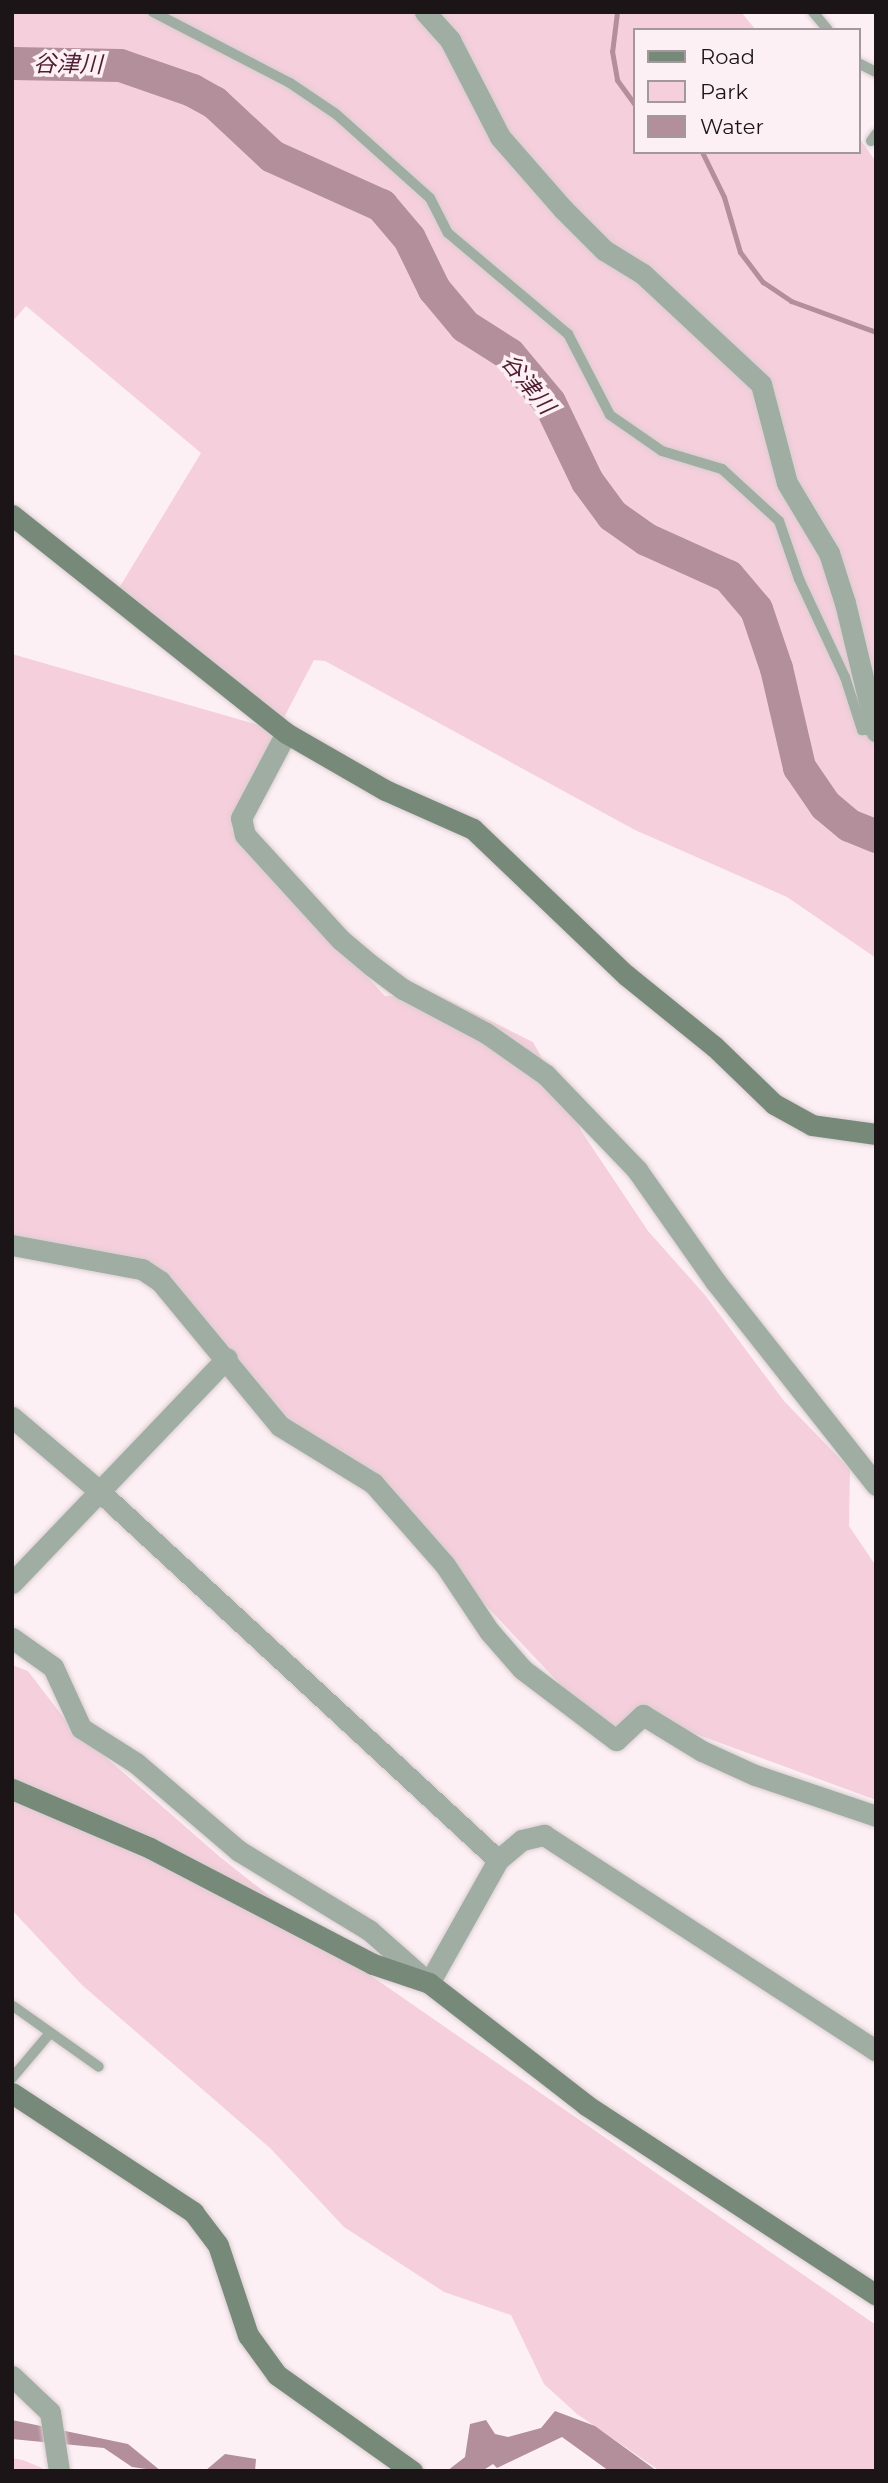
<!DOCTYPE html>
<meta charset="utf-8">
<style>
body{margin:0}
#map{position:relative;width:888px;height:2483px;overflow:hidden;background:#fdf0f4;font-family:Montserrat,"Noto Sans JP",sans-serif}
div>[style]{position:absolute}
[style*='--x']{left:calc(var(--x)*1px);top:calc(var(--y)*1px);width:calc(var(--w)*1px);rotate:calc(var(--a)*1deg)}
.green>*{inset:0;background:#f5cfdc}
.water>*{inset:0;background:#b38e9b}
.stream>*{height:5px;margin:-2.5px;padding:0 2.5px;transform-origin:2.5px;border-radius:2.5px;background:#b38e9b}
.river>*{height:33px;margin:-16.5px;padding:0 16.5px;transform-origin:16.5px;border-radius:16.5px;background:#b38e9b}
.roads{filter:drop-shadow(0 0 2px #d9cdd1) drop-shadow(0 0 2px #d9cdd1)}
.lane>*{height:10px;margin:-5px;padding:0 5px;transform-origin:5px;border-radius:5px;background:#9fada2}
.street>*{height:21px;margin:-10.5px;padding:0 10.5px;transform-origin:10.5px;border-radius:10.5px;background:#9fada2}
.secondary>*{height:21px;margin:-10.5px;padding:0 10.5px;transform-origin:10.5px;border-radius:10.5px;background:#778a7a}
span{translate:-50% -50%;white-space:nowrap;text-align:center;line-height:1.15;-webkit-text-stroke:7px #fdf0f4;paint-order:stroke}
.water-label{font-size:23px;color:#4e1d32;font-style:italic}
.frame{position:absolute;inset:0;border:14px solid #1c1517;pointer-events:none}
.legend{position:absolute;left:633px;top:28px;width:228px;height:126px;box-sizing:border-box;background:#fdf0f4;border:2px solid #a3989c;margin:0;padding:9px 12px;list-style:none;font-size:21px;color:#1c1517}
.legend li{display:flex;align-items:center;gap:14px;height:35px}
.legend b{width:35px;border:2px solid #a3989c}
</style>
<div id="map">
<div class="green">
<i style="clip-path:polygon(12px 12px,741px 12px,756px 30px,634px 30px,634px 152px,858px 152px,858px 136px,876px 162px,876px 958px,787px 897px,635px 830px,325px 661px,314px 660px,279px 727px,113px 598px,201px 453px,26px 306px,12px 322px)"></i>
<i style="clip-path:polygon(12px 654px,286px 733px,231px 829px,385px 996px,438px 995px,533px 1042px,582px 1132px,648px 1231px,705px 1295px,784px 1401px,850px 1469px,849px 1526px,876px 1566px,876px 1800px,644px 1715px,608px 1735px,410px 1525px,286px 1425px,163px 1278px,12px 1245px)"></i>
<i style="clip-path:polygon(12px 1665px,28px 1671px,70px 1726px,220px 1857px,367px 1973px,876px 2325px,876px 2471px,660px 2471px,577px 2414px,544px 2384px,511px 2315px,444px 2292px,344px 2227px,270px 2148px,82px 1985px,12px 1910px)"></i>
<i style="clip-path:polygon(12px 2458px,23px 2460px,49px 2471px,12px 2471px)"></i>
</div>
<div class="water">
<i style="clip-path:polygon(555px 2411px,595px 2426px,657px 2471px,609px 2471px,562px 2437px,497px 2468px,493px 2464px,482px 2471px,447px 2471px,465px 2457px,470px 2424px,486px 2420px,495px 2434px,508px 2437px,541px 2428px)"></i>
<i style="clip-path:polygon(12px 2420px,128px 2444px,161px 2471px,132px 2467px,104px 2448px,12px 2439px)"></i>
<i style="clip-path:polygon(225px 2454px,256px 2459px,255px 2471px,205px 2471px)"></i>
</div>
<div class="stream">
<i style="--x:617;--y:12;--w:39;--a:97"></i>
<i style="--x:612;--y:51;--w:29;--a:80"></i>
<i style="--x:617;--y:80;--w:29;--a:54"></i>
<i style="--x:702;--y:152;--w:50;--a:63.9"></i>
<i style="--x:724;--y:197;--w:57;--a:73.8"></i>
<i style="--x:740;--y:252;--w:38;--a:53"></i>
<i style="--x:763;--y:282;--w:34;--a:34"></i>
<i style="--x:791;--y:301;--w:90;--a:20"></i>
</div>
<div class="river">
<i style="--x:12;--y:63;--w:108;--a:1.1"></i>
<i style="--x:120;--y:65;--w:76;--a:19.1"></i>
<i style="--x:192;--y:90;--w:25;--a:29"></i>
<i style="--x:214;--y:102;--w:79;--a:43"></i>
<i style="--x:272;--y:156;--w:120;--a:24.2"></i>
<i style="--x:381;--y:205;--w:43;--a:49.7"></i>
<i style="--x:409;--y:238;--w:57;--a:63.9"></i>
<i style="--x:434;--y:289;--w:48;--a:50"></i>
<i style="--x:465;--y:326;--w:52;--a:32.5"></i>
<i style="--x:509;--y:354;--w:62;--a:50.2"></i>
<i style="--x:549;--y:402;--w:88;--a:64.3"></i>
<i style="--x:587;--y:481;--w:42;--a:53.7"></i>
<i style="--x:612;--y:515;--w:42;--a:35.2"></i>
<i style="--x:646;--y:539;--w:90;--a:24.3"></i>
<i style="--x:728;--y:576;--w:43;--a:49.7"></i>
<i style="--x:756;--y:609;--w:62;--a:71.3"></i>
<i style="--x:776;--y:668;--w:102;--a:76.9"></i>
<i style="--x:799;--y:767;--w:46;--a:55.6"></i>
<i style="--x:825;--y:805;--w:31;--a:40"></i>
<i style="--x:849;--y:825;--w:29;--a:22"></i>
</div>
<div class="roads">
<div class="lane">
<i style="--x:153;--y:12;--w:154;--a:27.4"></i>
<i style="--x:290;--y:83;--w:55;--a:34"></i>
<i style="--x:336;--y:114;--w:126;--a:41.8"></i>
<i style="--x:430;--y:198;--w:39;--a:63"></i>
<i style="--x:448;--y:233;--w:157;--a:40.1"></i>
<i style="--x:568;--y:334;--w:91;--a:62.6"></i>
<i style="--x:610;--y:415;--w:63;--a:34.7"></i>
<i style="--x:662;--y:451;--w:63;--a:16.7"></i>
<i style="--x:722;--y:469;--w:77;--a:42.4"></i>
<i style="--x:779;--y:521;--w:61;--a:71"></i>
<i style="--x:799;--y:579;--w:108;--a:64.9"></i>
<i style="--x:845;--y:677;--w:56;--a:72.2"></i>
<i style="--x:862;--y:730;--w:13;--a:0"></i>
<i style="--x:813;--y:12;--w:23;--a:50"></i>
<i style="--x:858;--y:63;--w:20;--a:27"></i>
<i style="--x:871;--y:141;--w:9;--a:-54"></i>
<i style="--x:13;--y:2006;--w:105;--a:35.3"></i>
<i style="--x:12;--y:2078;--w:59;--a:-49.8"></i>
</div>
<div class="street">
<i style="--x:425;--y:12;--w:38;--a:48"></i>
<i style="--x:450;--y:40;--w:109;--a:62.7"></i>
<i style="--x:500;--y:137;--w:96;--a:48.8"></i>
<i style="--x:563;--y:209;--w:58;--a:45"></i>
<i style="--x:604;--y:250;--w:46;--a:31.6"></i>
<i style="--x:643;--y:274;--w:161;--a:43"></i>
<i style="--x:761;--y:384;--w:102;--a:75.3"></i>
<i style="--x:787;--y:483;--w:82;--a:59"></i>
<i style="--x:829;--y:553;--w:52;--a:72.3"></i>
<i style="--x:845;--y:603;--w:132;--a:76.4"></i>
<i style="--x:286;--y:733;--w:96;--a:117.9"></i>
<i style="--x:241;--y:818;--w:17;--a:77"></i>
<i style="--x:245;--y:835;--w:142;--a:47.6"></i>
<i style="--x:341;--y:940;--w:40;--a:40"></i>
<i style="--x:372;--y:966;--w:39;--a:37"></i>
<i style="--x:403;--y:989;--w:94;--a:27.9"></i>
<i style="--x:486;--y:1033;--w:73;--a:35"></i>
<i style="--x:546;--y:1075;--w:132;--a:46.2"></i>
<i style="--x:637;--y:1170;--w:136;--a:54.9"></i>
<i style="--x:715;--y:1281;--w:260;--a:51.7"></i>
<i style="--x:12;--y:1245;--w:132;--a:10.5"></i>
<i style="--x:142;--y:1269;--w:22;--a:34"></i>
<i style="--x:160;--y:1281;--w:188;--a:50.4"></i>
<i style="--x:280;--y:1426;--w:109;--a:31.5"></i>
<i style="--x:373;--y:1483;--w:109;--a:48.7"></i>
<i style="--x:445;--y:1565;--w:79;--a:56.3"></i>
<i style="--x:489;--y:1631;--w:50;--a:49"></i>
<i style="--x:522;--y:1669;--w:118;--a:37.1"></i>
<i style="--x:616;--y:1740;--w:37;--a:-43"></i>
<i style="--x:643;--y:1715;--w:69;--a:31.4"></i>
<i style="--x:702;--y:1751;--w:58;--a:24.4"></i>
<i style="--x:755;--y:1775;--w:128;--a:18.7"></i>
<i style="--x:12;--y:1417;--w:113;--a:40.3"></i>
<i style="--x:98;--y:1490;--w:545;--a:42.77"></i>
<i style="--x:12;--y:1583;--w:311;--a:-46.3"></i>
<i style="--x:12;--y:1638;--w:50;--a:35.3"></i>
<i style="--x:53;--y:1667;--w:67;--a:65.3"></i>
<i style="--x:81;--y:1728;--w:65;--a:32.5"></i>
<i style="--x:136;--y:1763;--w:135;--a:40.5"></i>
<i style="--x:239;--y:1851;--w:152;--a:31.3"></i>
<i style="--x:369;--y:1930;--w:80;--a:41.5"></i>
<i style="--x:429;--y:1983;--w:141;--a:-60.7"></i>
<i style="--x:498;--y:1860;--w:31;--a:-40"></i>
<i style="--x:522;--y:1840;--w:23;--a:-13"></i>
<i style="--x:544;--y:1835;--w:396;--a:33"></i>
<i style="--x:12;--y:2376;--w:52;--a:43.5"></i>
<i style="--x:50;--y:2412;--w:60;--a:81.3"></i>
</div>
<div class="secondary">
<i style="--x:12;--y:515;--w:350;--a:38.5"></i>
<i style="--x:286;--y:733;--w:114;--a:29.9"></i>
<i style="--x:385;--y:790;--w:96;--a:23.9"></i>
<i style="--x:473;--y:829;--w:211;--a:43.7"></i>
<i style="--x:626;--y:975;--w:114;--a:39"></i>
<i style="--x:715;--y:1047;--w:82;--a:44"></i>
<i style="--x:774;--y:1104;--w:43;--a:28.9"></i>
<i style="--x:812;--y:1125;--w:65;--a:8"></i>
<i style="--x:12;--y:1789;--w:150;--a:23.1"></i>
<i style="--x:150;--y:1848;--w:251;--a:27.5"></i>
<i style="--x:373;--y:1964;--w:59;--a:18.7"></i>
<i style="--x:429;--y:1983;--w:199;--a:37.8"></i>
<i style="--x:586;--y:2105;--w:347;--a:33.2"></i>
<i style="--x:12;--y:2093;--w:217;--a:33.3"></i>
<i style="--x:193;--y:2212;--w:41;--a:52.9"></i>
<i style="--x:218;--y:2245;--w:95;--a:71.6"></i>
<i style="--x:248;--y:2335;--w:49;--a:54.1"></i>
<i style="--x:277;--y:2375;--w:166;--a:35.4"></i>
</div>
</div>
<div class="water-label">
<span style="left:68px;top:64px;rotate:1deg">谷津川</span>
<span style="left:528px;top:384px;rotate:51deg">谷津川</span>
</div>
<div class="frame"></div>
<ul class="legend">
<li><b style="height:9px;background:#778a7a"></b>Road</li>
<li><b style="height:19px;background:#f5cfdc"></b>Park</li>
<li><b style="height:19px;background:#b38e9b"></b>Water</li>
</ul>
</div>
